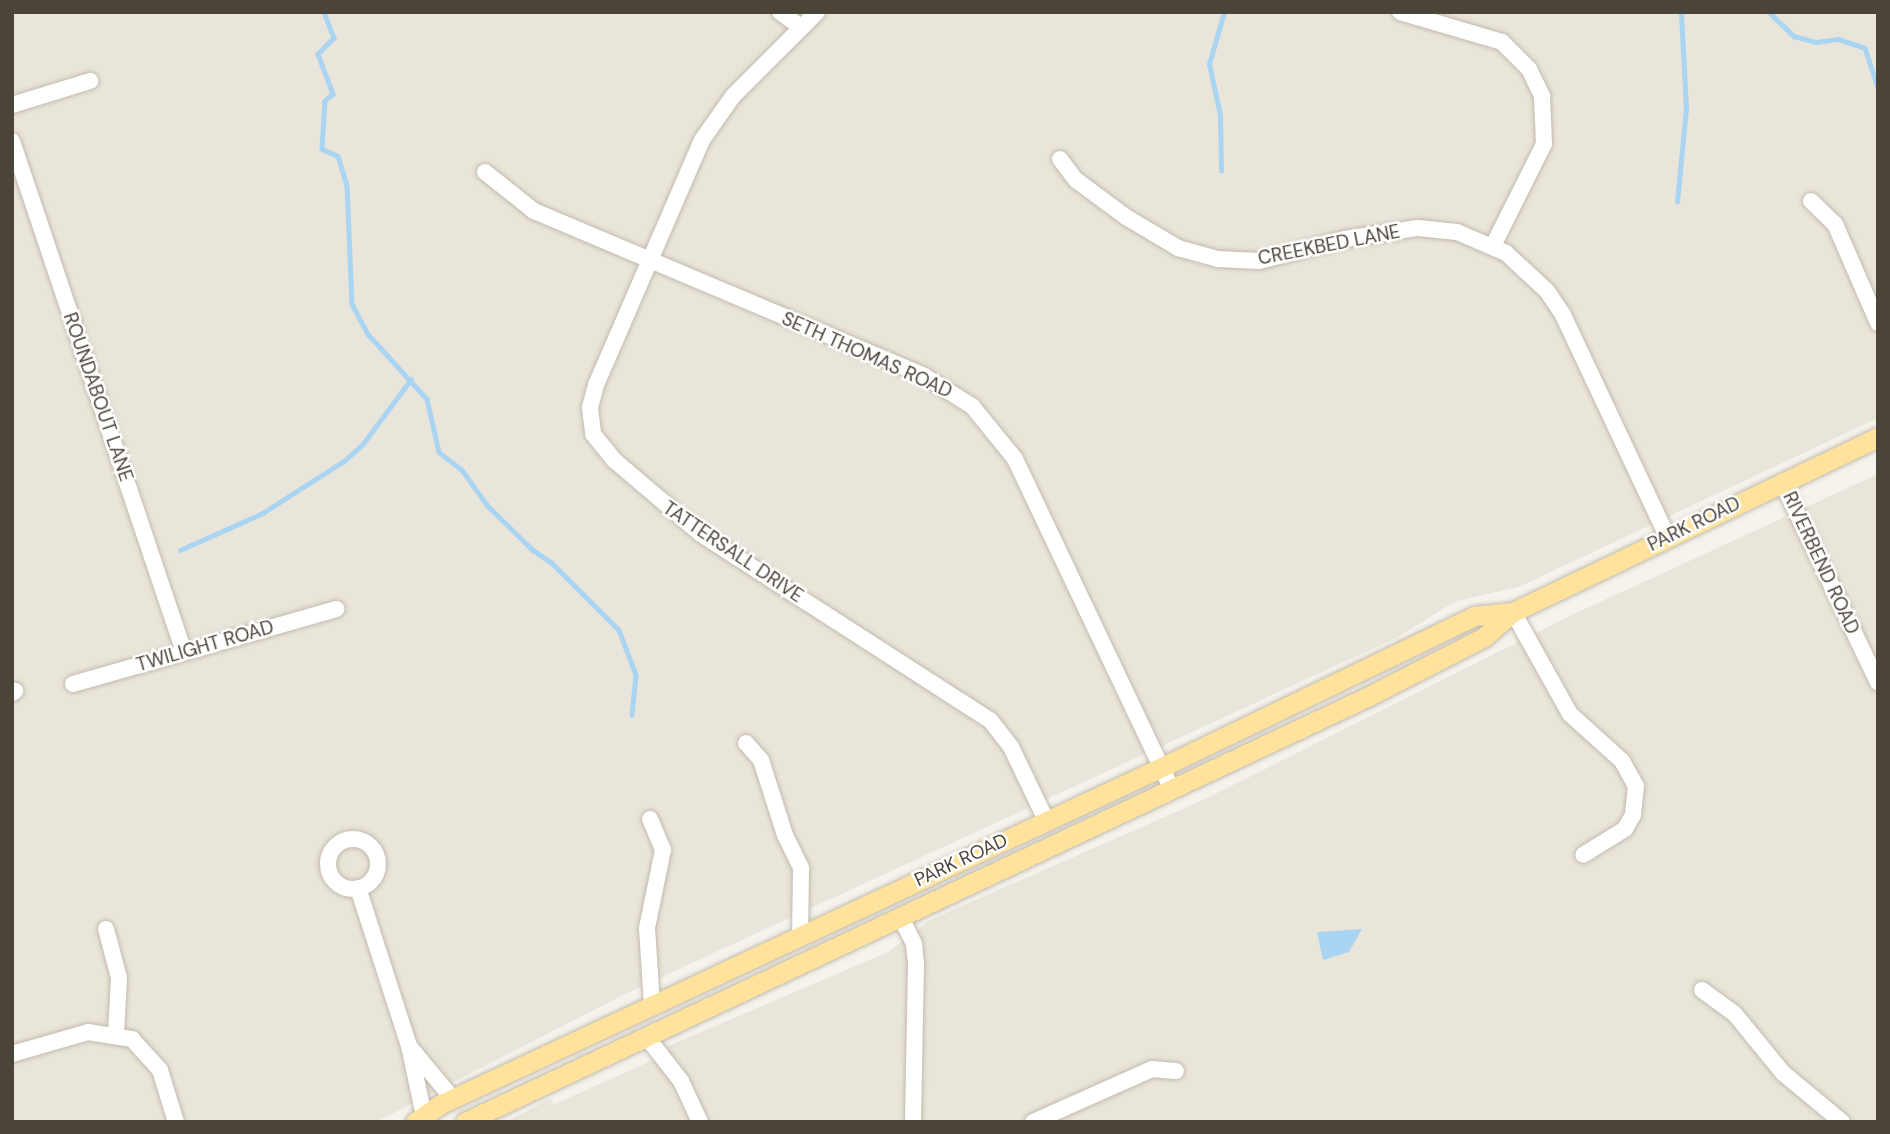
<!DOCTYPE html>
<style>
body{margin:0}
#map{position:relative;width:1890px;height:1134px;overflow:hidden;background:#f6f3ec;font-family:"DM Sans",sans-serif}
div>[style]{position:absolute}
[style*='--x']{left:calc(var(--x)*1px);top:calc(var(--y)*1px);width:calc(var(--w)*1px);rotate:calc(var(--a)*1deg)}
.residential>*{inset:0;background:#eae5da}
.water>*{inset:0;background:#a9d4f2}
.stream>*{height:4.5px;margin:-2.25px;padding:0 2.25px;transform-origin:2.25px;border-radius:2.25px;background:#a9d4f2}
.roads{filter:drop-shadow(0 0 2px #c2bbae) drop-shadow(0 0 2px #c2bbae)}
.minor>*{height:16px;margin:-8px;padding:0 8px;transform-origin:8px;border-radius:8px;background:#fff}
.minor>.ring{margin:-8px;padding:0;box-sizing:content-box;background:none;border:16px solid #fff;border-radius:50%}
.major>*{height:19px;margin:-9.5px;padding:0 9.5px;transform-origin:9.5px;border-radius:9.5px;background:#ffe39c}
span{translate:-50% -50%;white-space:nowrap;text-align:center;line-height:1.15;-webkit-text-stroke:5px #fff;paint-order:stroke}
.street-label{font-size:19px;color:#4b4439}
.frame{position:absolute;inset:0;border:14px solid #4b4439;pointer-events:none}
</style>
<div id="map">
<div class="residential">
<i style="clip-path:polygon(12px 12px,1878px 12px,1878px 418px,1521px 586px,1454px 602px,1398px 637px,625px 994px,376px 1122px,12px 1122px)"></i>
<i style="clip-path:polygon(1878px 474px,1878px 1122px,506px 1122px,551px 1098px,553px 1105px,666px 1054px,663px 1048px,888px 952px,930px 920px,1203px 800px,1574px 614px)"></i>
</div>
<div class="water">
<i style="clip-path:polygon(1362px 929px,1349px 952px,1323px 960px,1317px 932px)"></i>
</div>
<div class="stream">
<i style="--x:324;--y:12;--w:28;--a:69"></i>
<i style="--x:334;--y:38;--w:23;--a:135"></i>
<i style="--x:318;--y:54;--w:43;--a:69.4"></i>
<i style="--x:333;--y:94;--w:11;--a:139"></i>
<i style="--x:325;--y:101;--w:48;--a:93.6"></i>
<i style="--x:322;--y:149;--w:17;--a:24"></i>
<i style="--x:338;--y:156;--w:30;--a:73"></i>
<i style="--x:347;--y:185;--w:119;--a:87.6"></i>
<i style="--x:352;--y:304;--w:34;--a:62"></i>
<i style="--x:368;--y:334;--w:88;--a:47.8"></i>
<i style="--x:427;--y:399;--w:54;--a:77.2"></i>
<i style="--x:439;--y:452;--w:29;--a:38"></i>
<i style="--x:462;--y:470;--w:44;--a:54.2"></i>
<i style="--x:488;--y:506;--w:63;--a:44.4"></i>
<i style="--x:533;--y:550;--w:23;--a:34"></i>
<i style="--x:552;--y:563;--w:95;--a:45"></i>
<i style="--x:619;--y:630;--w:48;--a:69.3"></i>
<i style="--x:636;--y:675;--w:40;--a:95.7"></i>
<i style="--x:1769;--y:12;--w:35;--a:44"></i>
<i style="--x:1794;--y:36;--w:23;--a:15"></i>
<i style="--x:1816;--y:42;--w:22;--a:-8"></i>
<i style="--x:1838;--y:39;--w:28;--a:18"></i>
<i style="--x:1865;--y:48;--w:41;--a:71.6"></i>
<i style="--x:1221;--y:171;--w:56;--a:-91"></i>
<i style="--x:1220;--y:115;--w:52;--a:-102.2"></i>
<i style="--x:1209;--y:64;--w:54;--a:-73.9"></i>
<i style="--x:1677;--y:202;--w:93;--a:-84.5"></i>
<i style="--x:1686;--y:109;--w:97;--a:-93"></i>
<i style="--x:180;--y:550;--w:89;--a:-24"></i>
<i style="--x:261;--y:514;--w:98;--a:-32.6"></i>
<i style="--x:344;--y:461;--w:24;--a:-42"></i>
<i style="--x:362;--y:445;--w:82;--a:-53.4"></i>
</div>
<div class="roads">
<div class="minor">
<i style="--x:780;--y:12;--w:26;--a:36"></i>
<i style="--x:817;--y:12;--w:119;--a:135"></i>
<i style="--x:733;--y:96;--w:54;--a:125.2"></i>
<i style="--x:702;--y:140;--w:267;--a:113.4"></i>
<i style="--x:596;--y:385;--w:24;--a:105"></i>
<i style="--x:590;--y:408;--w:26;--a:83"></i>
<i style="--x:593;--y:434;--w:33;--a:51"></i>
<i style="--x:614;--y:460;--w:114;--a:40.4"></i>
<i style="--x:701;--y:534;--w:344;--a:32.8"></i>
<i style="--x:990;--y:720;--w:34;--a:52"></i>
<i style="--x:1011;--y:747;--w:81;--a:64.4"></i>
<i style="--x:1400;--y:12;--w:106;--a:16.4"></i>
<i style="--x:1502;--y:42;--w:38;--a:45"></i>
<i style="--x:1529;--y:69;--w:30;--a:64"></i>
<i style="--x:1542;--y:96;--w:48;--a:87.6"></i>
<i style="--x:1544;--y:144;--w:114;--a:116.6"></i>
<i style="--x:12;--y:105;--w:82;--a:-17.1"></i>
<i style="--x:12;--y:141;--w:539;--a:71.4"></i>
<i style="--x:1060;--y:159;--w:26;--a:53"></i>
<i style="--x:1076;--y:180;--w:62;--a:36.5"></i>
<i style="--x:1126;--y:217;--w:61;--a:30.8"></i>
<i style="--x:1178;--y:248;--w:41;--a:15.4"></i>
<i style="--x:1218;--y:259;--w:41;--a:2.8"></i>
<i style="--x:1259;--y:261;--w:89;--a:-14.3"></i>
<i style="--x:1345;--y:239;--w:74;--a:-8.6"></i>
<i style="--x:1418;--y:228;--w:39;--a:6"></i>
<i style="--x:1457;--y:232;--w:53;--a:23.2"></i>
<i style="--x:1506;--y:253;--w:56;--a:42.8"></i>
<i style="--x:1547;--y:291;--w:29;--a:56"></i>
<i style="--x:1563;--y:315;--w:244;--a:64.8"></i>
<i style="--x:485;--y:172;--w:63;--a:38.5"></i>
<i style="--x:534;--y:211;--w:423;--a:22.9"></i>
<i style="--x:924;--y:376;--w:57;--a:32"></i>
<i style="--x:972;--y:406;--w:68;--a:50.9"></i>
<i style="--x:1015;--y:459;--w:365;--a:64.6"></i>
<i style="--x:1811;--y:201;--w:33;--a:44"></i>
<i style="--x:1835;--y:224;--w:108;--a:66.5"></i>
<i style="--x:1782;--y:482;--w:222;--a:64.4"></i>
<i style="--x:1513;--y:612;--w:117;--a:60.8"></i>
<i style="--x:1570;--y:714;--w:70;--a:42.1"></i>
<i style="--x:1622;--y:761;--w:29;--a:61"></i>
<i style="--x:1636;--y:786;--w:29;--a:96"></i>
<i style="--x:1633;--y:815;--w:16;--a:120"></i>
<i style="--x:1625;--y:829;--w:49;--a:148.2"></i>
<i style="--x:73;--y:684;--w:274;--a:-15.9"></i>
<i style="--x:12;--y:693;--w:4;--a:-34"></i>
<i style="--x:746;--y:743;--w:23;--a:49"></i>
<i style="--x:761;--y:760;--w:79;--a:72.3"></i>
<i style="--x:785;--y:835;--w:37;--a:64"></i>
<i style="--x:801;--y:868;--w:68;--a:90.8"></i>
<i style="--x:650;--y:819;--w:34;--a:67"></i>
<i style="--x:663;--y:850;--w:80;--a:101.6"></i>
<i style="--x:647;--y:928;--w:77;--a:86.3"></i>
<i class="ring" style="left:328px;top:839px;width:34px;height:34px"></i>
<i style="--x:358;--y:888;--w:166;--a:72.1"></i>
<i style="--x:900;--y:916;--w:31;--a:63"></i>
<i style="--x:914;--y:944;--w:20;--a:84"></i>
<i style="--x:916;--y:964;--w:158;--a:91.1"></i>
<i style="--x:106;--y:929;--w:51;--a:75.1"></i>
<i style="--x:119;--y:978;--w:55;--a:93.1"></i>
<i style="--x:1702;--y:990;--w:39;--a:36"></i>
<i style="--x:1734;--y:1013;--w:77;--a:50.8"></i>
<i style="--x:1783;--y:1073;--w:77;--a:39.7"></i>
<i style="--x:646;--y:1036;--w:57;--a:52.1"></i>
<i style="--x:681;--y:1081;--w:45;--a:65.1"></i>
<i style="--x:12;--y:1054;--w:79;--a:-16.1"></i>
<i style="--x:88;--y:1032;--w:45;--a:9"></i>
<i style="--x:132;--y:1039;--w:42;--a:47.9"></i>
<i style="--x:160;--y:1070;--w:54;--a:72.9"></i>
<i style="--x:424;--y:1116;--w:72;--a:-102.1"></i>
<i style="--x:409;--y:1046;--w:69;--a:50.3"></i>
<i style="--x:1033;--y:1122;--w:130;--a:-24"></i>
<i style="--x:1152;--y:1069;--w:24;--a:5"></i>
</div>
<div class="major">
<i style="--x:415;--y:1122;--w:32;--a:-35"></i>
<i style="--x:441;--y:1104;--w:796;--a:-25.05"></i>
<i style="--x:1162;--y:767;--w:347;--a:-25.8"></i>
<i style="--x:1474;--y:616;--w:39;--a:-6"></i>
<i style="--x:465;--y:1122;--w:997;--a:-25.23"></i>
<i style="--x:1367;--y:697;--w:131;--a:-27.1"></i>
<i style="--x:1484;--y:637;--w:38;--a:-41"></i>
<i style="--x:1513;--y:612;--w:405;--a:-25.6"></i>
</div>
</div>
<div class="street-label">
<span style="left:1329px;top:245px;rotate:-11deg">CREEKBED LANE</span>
<span style="left:867px;top:355px;rotate:24deg">SETH THOMAS ROAD</span>
<span style="left:98px;top:397px;rotate:71deg">ROUNDABOUT LANE</span>
<span style="left:1694px;top:524px;rotate:-26deg">PARK ROAD</span>
<span style="left:733px;top:552px;rotate:34deg">TATTERSALL DRIVE</span>
<span style="left:1821px;top:563px;rotate:65deg">RIVERBEND ROAD</span>
<span style="left:205px;top:646px;rotate:-16deg">TWILIGHT ROAD</span>
<span style="left:961px;top:860px;rotate:-25deg">PARK ROAD</span>
</div>
<div class="frame"></div>
</div>
